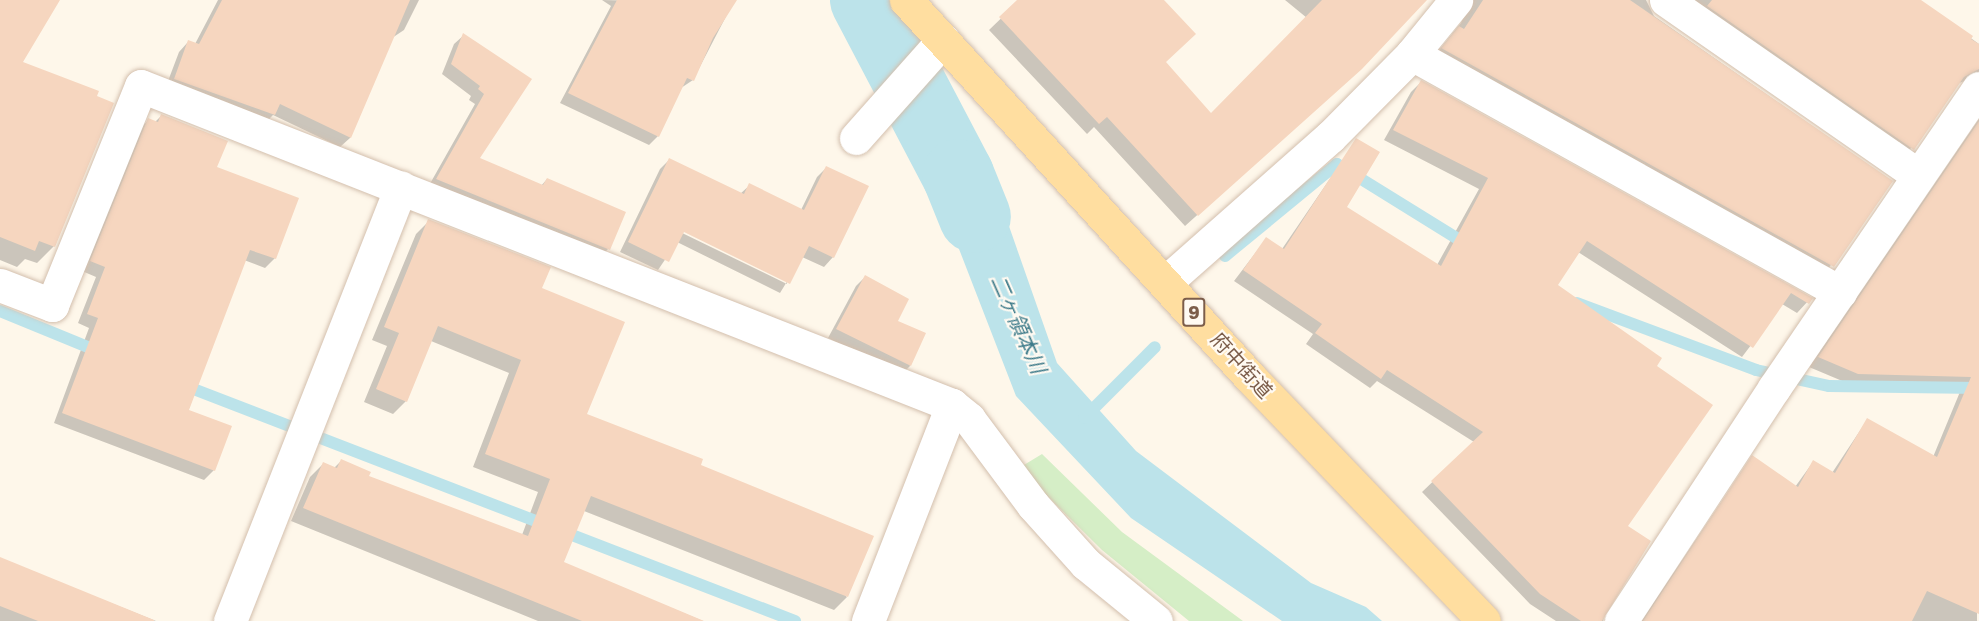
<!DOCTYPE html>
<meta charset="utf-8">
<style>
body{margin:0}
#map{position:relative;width:1979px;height:621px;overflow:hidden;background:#fef7ea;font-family:"Golos Text","Noto Sans JP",sans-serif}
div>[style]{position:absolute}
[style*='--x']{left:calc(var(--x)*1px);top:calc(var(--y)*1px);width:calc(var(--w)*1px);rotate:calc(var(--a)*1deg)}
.green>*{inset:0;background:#d5eec6}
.water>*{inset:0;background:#bce3ea}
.shadow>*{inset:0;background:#0003}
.stream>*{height:12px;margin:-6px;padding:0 6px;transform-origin:6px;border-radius:6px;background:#bce3ea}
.river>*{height:72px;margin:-36px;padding:0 36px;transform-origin:36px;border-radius:36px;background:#bce3ea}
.building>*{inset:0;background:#f6d6bf}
.roads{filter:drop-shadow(0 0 2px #d3bfad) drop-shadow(0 0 2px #d3bfad)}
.street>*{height:33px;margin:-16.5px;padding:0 16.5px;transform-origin:16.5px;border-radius:16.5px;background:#fff}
.primary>*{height:33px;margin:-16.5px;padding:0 16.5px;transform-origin:16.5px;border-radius:16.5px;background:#ffdea0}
span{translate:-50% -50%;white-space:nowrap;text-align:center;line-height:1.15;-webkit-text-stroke:4.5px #fffaf2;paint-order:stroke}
.shield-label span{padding:2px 4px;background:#fffaf2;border:2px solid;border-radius:4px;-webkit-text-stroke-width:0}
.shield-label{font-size:18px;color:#7c5d4a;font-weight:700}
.street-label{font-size:20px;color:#7c5d4a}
.water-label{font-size:21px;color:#3e7b8a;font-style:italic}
</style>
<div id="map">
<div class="green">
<i style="clip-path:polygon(1042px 454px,1122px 532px,1243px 621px,1189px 621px,1102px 550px,1019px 468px)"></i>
</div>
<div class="water">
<i style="clip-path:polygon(944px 118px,997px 192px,1057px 363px,1136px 451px,1311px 583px,1366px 607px,1382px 621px,1282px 621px,1131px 518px,1016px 396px,916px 138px)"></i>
</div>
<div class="shadow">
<i style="clip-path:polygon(0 0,59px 0,21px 63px,54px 246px,37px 263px,25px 259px,17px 267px,0 260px)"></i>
<i style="clip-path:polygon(218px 0,419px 0,404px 30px,392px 38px,350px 138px,340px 147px,273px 115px,264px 124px,165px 89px,179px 52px,188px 42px,195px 44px)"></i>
<i style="clip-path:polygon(602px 0,733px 3px,693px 80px,681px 88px,658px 136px,649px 145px,560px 103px,611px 6px)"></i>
<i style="clip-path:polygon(1020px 0,1162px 0,1164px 63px,1211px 115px,1307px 18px,1285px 0,1425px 0,1348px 80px,1185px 226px,1094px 127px,1087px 134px,989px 30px)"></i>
<i style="clip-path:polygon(1462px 0,1646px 0,1654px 16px,1891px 181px,1823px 276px,1432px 59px,1461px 23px,1465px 14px)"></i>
<i style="clip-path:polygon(1674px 0,1918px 0,1979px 44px,1979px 82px,1969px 79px,1957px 84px,1903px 159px)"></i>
<i style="clip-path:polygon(464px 35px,530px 79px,478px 159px,541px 186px,547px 179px,608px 249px,599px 259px,427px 189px,475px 104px,469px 100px,471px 96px,442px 74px,454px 44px)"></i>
<i style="clip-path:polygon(1421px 82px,1810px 299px,1797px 313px,1782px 304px,1742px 357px,1578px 252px,1556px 286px,1655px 366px,1626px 526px,1603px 621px,1556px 621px,1530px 604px,1422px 492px,1474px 442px,1377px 381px,1370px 388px,1306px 344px,1313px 334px,1234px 281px,1266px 239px,1282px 249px,1357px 139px,1345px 207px,1437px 265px,1479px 189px,1384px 140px,1411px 92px)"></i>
<i style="clip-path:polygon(161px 116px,215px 168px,275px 258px,265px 268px,244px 260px,188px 411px,214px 470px,204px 480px,54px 423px,89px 328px,78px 323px,96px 277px,82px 271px,139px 129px,149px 120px,155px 122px)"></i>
<i style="clip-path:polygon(1979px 119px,1977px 621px,1641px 621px,1752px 457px,1795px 487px,1813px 462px,1832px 473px,1867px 420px,1933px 457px,1962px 387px,1847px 383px,1809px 367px)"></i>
<i style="clip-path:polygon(evenodd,669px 160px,740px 194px,750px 185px,801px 210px,817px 177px,826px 168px,833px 257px,824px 267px,802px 257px,780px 293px,677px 242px,658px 270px,620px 252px,660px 169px,669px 160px,677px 227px,787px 281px,787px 284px,676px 230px,677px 227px)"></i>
<i style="clip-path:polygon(429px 221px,540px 289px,585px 415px,699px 465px,847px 597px,834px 610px,584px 511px,562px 563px,703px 621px,538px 621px,291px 521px,310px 477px,323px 464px,334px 468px,341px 461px,367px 476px,522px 535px,538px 492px,473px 467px,509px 373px,431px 341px,406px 401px,393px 414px,364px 402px,387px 346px,372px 340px,416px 234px)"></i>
<i style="clip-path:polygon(865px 277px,896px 321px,910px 366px,901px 375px,828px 338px,856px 286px)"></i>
<i style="clip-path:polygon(3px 560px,156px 621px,0 621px,0 564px)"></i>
</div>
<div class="stream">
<i style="--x:1225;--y:256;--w:145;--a:-39.4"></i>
<i style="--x:1337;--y:164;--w:155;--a:31.8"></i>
<i style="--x:1577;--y:303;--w:191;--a:20.5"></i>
<i style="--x:1756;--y:370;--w:75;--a:12.4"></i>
<i style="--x:1829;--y:386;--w:150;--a:0.8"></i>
<i style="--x:0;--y:311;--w:108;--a:22.3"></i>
<i style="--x:183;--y:385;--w:656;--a:21.09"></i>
<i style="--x:1084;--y:418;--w:100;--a:-45"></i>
</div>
<div class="river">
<i style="--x:866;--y:0;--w:198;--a:62.3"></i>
<i style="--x:958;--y:175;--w:45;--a:68"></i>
</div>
<div class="building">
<i style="clip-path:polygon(0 0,60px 0,23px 62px,99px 91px,97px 96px,114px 103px,55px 247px,39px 241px,35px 251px,0 237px)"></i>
<i style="clip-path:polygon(222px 0,410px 0,351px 138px,280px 104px,275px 115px,174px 79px,188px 40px,199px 44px)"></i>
<i style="clip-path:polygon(617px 0,737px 0,713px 38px,694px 81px,687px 78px,659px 137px,568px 93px)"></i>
<i style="clip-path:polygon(1017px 0,1164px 0,1196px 34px,1166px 62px,1211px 113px,1322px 0,1427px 0,1362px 69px,1198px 216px,1107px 117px,1099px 124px,999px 17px)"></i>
<i style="clip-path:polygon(1483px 0,1630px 0,1893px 181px,1834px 267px,1441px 48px,1459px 26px,1464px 29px)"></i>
<i style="clip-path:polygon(1712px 0,1921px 0,1973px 36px,1971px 39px,1979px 44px,1979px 69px,1964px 77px,1914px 150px,1707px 6px)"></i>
<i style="clip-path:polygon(463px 33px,532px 79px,480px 158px,543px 185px,547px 178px,626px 212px,610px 250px,436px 179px,484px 94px,478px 89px,480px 86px,451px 64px)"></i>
<i style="clip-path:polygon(1421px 80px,1813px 298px,1809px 304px,1791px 293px,1753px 348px,1587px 241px,1558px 285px,1662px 358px,1657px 366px,1713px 405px,1628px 526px,1651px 541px,1602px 621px,1581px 621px,1540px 594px,1431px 481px,1483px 432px,1387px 370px,1381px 379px,1315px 333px,1322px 324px,1243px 270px,1266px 237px,1284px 249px,1356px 138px,1380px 152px,1347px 207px,1441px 266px,1488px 178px,1393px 130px)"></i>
<i style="clip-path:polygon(161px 114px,228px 141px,217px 167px,299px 198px,276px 259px,250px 250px,189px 410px,232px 426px,215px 471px,62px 413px,98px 318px,87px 314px,105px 267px,90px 261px,148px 118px,158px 122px)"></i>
<i style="clip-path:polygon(1979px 121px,1979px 614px,1927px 591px,1912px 621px,1643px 621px,1752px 455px,1798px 487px,1813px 460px,1835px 473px,1867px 418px,1937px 457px,1971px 377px,1858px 374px,1818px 357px)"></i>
<i style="clip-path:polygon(669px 158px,744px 194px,749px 183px,804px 210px,826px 166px,869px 186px,834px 258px,809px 246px,790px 284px,684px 232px,669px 262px,628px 242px)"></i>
<i style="clip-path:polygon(428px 219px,551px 267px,542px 288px,625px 322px,587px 414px,703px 459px,701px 465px,874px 536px,848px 597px,591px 496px,564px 562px,704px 621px,582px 621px,303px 508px,323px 462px,337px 468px,341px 459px,371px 472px,369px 476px,528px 536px,550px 479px,485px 454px,521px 360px,438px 326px,407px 402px,376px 389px,399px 333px,384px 327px)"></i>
<i style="clip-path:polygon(865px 275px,909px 299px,898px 321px,926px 333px,911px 366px,836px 329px)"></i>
<i style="clip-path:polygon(0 557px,154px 620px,154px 621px,38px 621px,0 606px)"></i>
</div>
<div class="roads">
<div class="street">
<i style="--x:1666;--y:0;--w:307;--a:34.8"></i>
<i style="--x:1412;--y:54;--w:490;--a:29.1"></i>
<i style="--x:856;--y:138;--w:131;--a:-48.4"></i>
<i style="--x:1167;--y:281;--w:217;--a:-41.5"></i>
<i style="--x:1330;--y:137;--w:117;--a:-45.3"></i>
<i style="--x:1412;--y:54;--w:70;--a:-50.8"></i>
<i style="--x:0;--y:285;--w:56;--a:21"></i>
<i style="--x:52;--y:305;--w:236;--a:-67.9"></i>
<i style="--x:141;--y:86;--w:871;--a:21.47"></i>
<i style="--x:952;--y:405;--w:22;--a:39"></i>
<i style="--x:969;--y:419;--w:107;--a:53.3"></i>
<i style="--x:1033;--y:505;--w:79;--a:48.1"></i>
<i style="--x:1086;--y:564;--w:90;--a:39.2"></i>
<i style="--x:230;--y:621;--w:466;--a:-68.5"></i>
<i style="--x:868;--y:621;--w:232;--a:-68.7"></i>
<i style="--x:1621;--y:621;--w:279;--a:-56.7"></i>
<i style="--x:1774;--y:388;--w:363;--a:-55.7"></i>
</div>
<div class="primary">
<i style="--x:906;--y:0;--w:509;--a:47.63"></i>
<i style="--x:1249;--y:376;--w:339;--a:46.2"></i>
</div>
</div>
<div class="shield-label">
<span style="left:1194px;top:312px">9</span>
</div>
<div class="street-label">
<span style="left:1242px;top:365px;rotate:48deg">府中街道</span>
</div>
<div class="water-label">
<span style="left:1019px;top:324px;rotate:66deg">二ヶ領本川</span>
</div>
</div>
